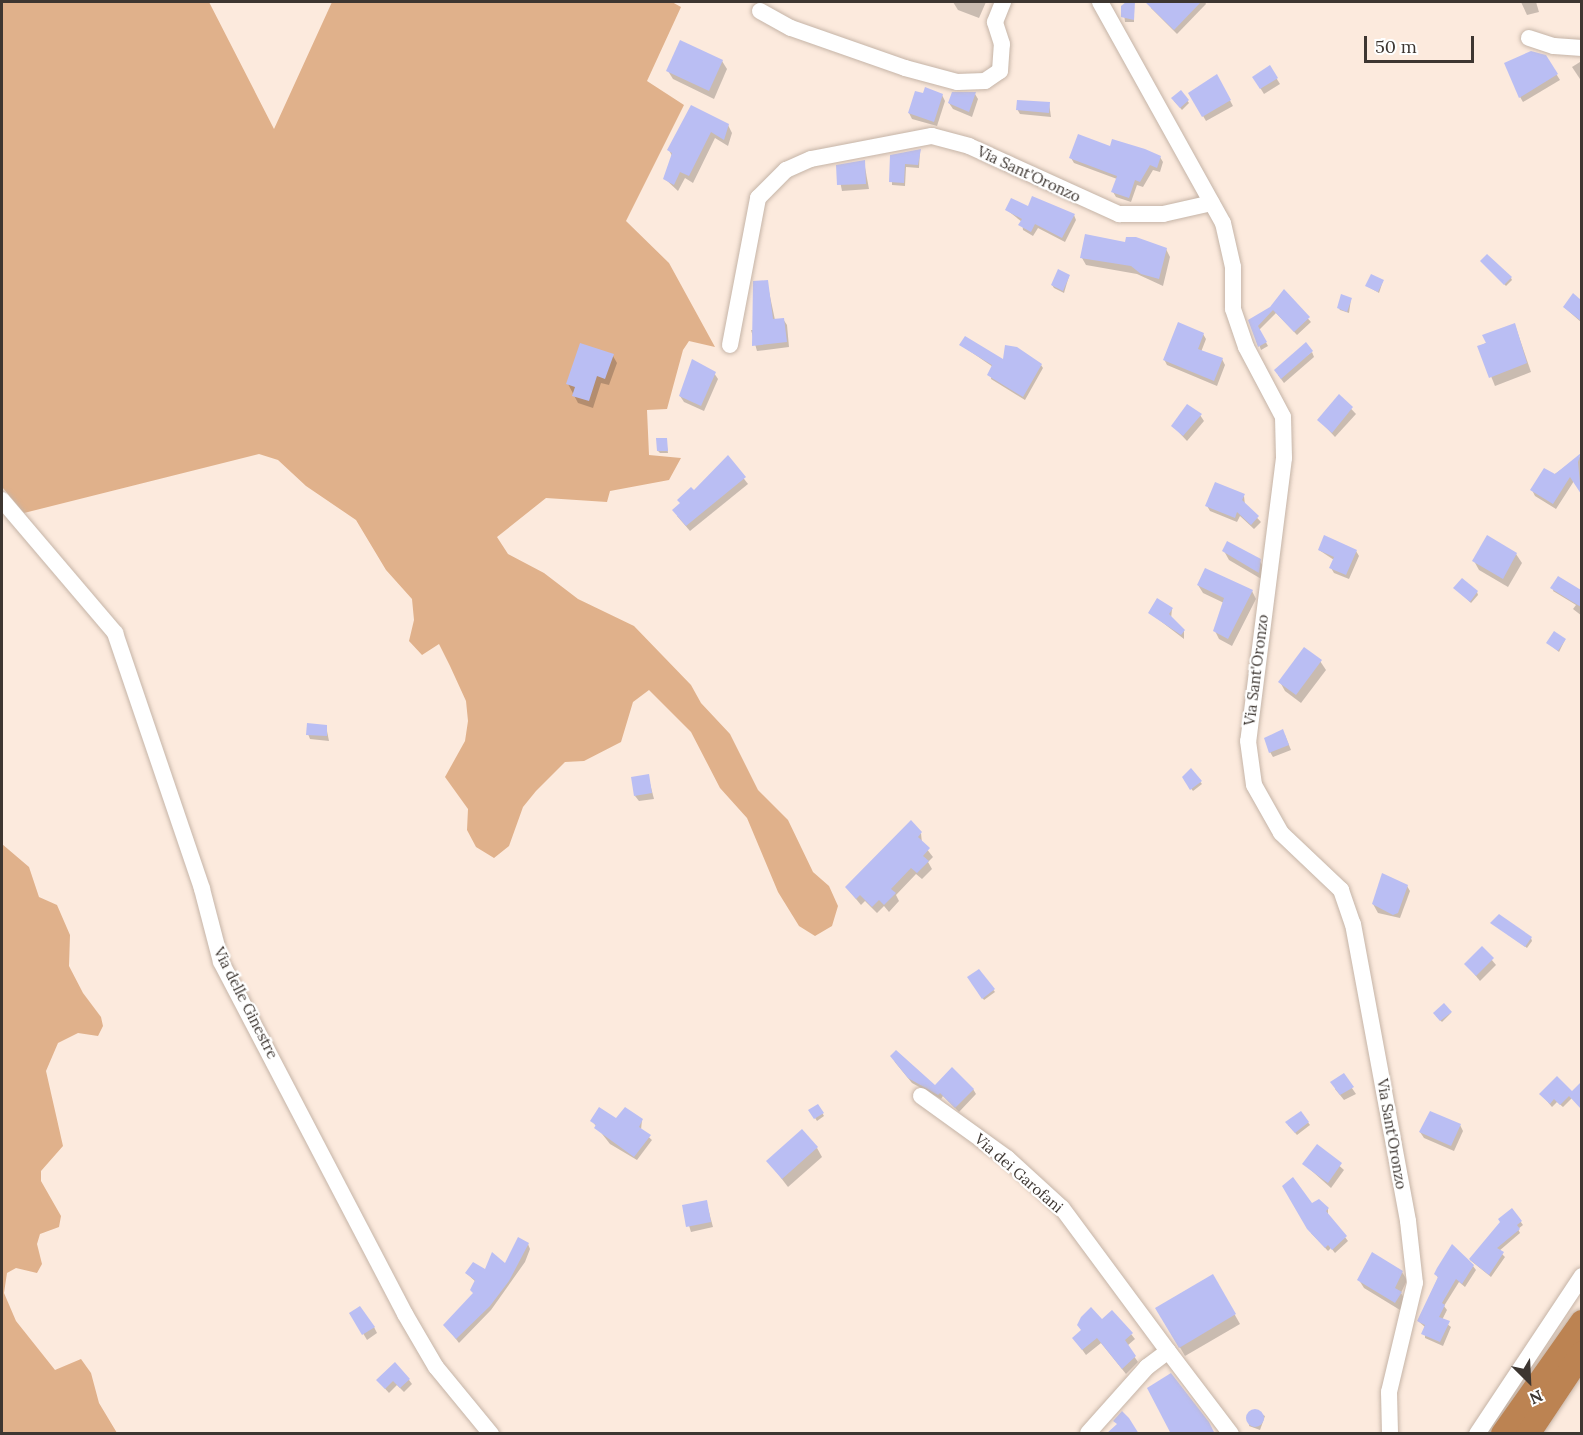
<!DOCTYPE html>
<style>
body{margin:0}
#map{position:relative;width:1583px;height:1435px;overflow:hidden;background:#fceadd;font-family:Lora,serif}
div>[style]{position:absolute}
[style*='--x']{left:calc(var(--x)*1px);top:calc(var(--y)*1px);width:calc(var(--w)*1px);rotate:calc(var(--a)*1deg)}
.green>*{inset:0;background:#e0b18b}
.shadow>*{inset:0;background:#0003}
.building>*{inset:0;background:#babef3}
.round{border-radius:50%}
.roads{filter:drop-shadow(0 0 2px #c5b4a7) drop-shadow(0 0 2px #c5b4a7)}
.minor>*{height:16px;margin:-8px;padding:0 8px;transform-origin:8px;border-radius:8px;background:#fff}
.highway>*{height:24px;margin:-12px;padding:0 12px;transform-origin:12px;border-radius:12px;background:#bc8352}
span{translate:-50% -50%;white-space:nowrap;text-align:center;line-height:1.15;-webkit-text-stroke:4.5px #fff;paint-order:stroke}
.street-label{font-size:15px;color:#3d3631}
.frame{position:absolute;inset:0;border:3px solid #3d3631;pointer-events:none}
.north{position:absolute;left:1499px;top:1351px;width:60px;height:60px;-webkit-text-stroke:4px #fff;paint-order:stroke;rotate:156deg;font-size:16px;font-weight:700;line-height:24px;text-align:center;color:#3d3631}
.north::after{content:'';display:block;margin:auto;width:21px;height:27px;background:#3d3631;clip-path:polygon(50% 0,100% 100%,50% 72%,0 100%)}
.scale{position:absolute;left:1364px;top:36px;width:110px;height:27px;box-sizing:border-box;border:3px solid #3d3631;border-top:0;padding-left:8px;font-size:18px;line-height:21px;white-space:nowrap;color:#3d3631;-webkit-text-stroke:4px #fff;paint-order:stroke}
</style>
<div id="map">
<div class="green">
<i style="clip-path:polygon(2px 2px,209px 2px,274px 129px,332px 2px,672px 2px,681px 7px,647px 81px,684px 105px,626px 221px,669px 263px,715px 347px,689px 341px,683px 350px,667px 409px,647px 410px,649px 455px,681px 458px,669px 480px,610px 491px,607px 502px,546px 498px,497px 537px,508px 554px,544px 573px,578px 599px,634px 626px,691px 685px,701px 703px,730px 734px,758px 790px,788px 820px,813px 872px,829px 886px,838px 906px,832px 926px,815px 936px,799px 926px,778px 892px,747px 818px,720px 788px,691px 732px,649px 690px,633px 702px,621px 742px,584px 761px,565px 762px,536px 791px,523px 807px,509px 846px,494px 858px,476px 847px,467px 830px,468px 809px,445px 777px,465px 741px,468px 721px,466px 701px,450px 666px,439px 644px,422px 655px,409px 641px,414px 620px,412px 599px,386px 570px,356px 520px,306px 486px,278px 460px,259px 454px,24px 513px,2px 487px)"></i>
<i style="clip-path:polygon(2px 844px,29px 867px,39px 897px,57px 905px,70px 935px,69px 966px,83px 993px,101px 1017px,103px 1026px,98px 1036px,78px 1033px,58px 1043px,46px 1071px,63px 1146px,41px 1171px,41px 1181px,61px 1216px,59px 1227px,40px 1234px,37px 1244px,42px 1264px,37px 1273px,16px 1268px,7px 1273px,4px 1293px,16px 1321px,55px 1370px,81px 1359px,91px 1373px,99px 1403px,117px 1433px,2px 1433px)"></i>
</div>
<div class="shadow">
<i style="clip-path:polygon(953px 2px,986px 2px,979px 18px,958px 10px)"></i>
<i style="clip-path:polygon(1150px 2px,1205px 2px,1206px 4px,1177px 34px,1151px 8px)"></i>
<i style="clip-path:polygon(1521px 2px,1536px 2px,1539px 12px,1527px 15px)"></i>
<i style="clip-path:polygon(1123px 6px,1134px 8px,1134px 22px,1125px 22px)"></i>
<i style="clip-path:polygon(1545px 56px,1560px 80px,1523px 102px,1520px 97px)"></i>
<i style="clip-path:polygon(722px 61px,727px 69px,714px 99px,673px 79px,668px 71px)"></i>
<i style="clip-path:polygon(1580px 62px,1582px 64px,1582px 82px,1572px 67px)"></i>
<i style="clip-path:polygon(1270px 68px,1280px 84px,1264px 94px,1254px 78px)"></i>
<i style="clip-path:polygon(1217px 76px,1233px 106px,1206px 121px,1190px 94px)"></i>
<i style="clip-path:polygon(1181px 92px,1189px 103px,1182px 110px,1174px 101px)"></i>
<i style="clip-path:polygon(975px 94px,978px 99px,972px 117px,953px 109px,949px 103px)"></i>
<i style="clip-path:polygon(942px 95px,945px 101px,937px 126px,912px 119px,909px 113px)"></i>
<i style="clip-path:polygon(1049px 103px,1051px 117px,1020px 114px,1017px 109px)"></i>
<i style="clip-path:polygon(692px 107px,728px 125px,732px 133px,728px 146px,715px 138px,693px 183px,685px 178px,678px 191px,664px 178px,672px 156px,669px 150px)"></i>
<i style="clip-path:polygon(1111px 148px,1160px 157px,1163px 162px,1160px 172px,1153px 170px,1143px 187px,1137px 185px,1131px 202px,1116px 197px,1113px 192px,1117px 179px,1074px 163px,1071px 158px)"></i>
<i style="clip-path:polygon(920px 151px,919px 168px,906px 167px,905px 186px,892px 185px,892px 156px)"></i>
<i style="clip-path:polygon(864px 162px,869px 189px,842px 191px,837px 166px)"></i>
<i style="clip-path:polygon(1029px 208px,1074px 215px,1076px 220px,1065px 242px,1038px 228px,1033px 236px,1023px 230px,1022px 222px,1007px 210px)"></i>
<i style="clip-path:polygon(1166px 249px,1170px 257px,1163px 286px,1137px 274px,1086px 265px,1082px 258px)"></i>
<i style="clip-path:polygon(1484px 264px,1511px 278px,1512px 280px,1506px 286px)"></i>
<i style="clip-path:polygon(1069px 276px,1064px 293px,1054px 288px,1052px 285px)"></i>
<i style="clip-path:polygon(1383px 281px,1379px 293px,1367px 286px)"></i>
<i style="clip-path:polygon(767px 282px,775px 320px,783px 319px,787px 325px,789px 347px,757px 351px,751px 330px,755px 330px)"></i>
<i style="clip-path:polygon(1284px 292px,1311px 322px,1297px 335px,1276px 313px,1259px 330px,1268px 346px,1261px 350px,1250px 321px,1271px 308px)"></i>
<i style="clip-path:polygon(1573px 295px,1582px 302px,1582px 323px,1564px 307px)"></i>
<i style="clip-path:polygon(1351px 299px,1349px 313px,1340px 310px,1338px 307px)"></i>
<i style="clip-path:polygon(1515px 325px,1531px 372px,1495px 386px,1479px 347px)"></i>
<i style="clip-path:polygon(1203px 334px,1206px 339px,1201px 352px,1222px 359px,1225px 365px,1217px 386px,1167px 365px,1164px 359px)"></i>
<i style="clip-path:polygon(961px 345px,1004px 361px,1041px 365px,1043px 368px,1025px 400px,991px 379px,993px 367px)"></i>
<i style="clip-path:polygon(1312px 352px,1314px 357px,1284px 383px,1278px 375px)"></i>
<i style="clip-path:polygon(613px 356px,617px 363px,609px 385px,601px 383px,593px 408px,578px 403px,568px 384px)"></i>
<i style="clip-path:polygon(714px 373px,718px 379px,704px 411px,684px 402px,680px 396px)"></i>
<i style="clip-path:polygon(1339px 396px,1356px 414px,1335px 437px,1319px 420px)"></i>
<i style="clip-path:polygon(1200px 415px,1204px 421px,1187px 441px,1173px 426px)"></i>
<i style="clip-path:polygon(666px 440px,668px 453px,660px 453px,658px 451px)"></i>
<i style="clip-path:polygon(1582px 455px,1582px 491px,1574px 481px,1556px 509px,1535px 496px,1532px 490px)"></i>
<i style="clip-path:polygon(728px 458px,748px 484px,690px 531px,677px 516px)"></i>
<i style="clip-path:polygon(1244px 496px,1245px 505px,1261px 522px,1254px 529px,1240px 516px,1237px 522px,1210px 511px,1207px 506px)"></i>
<i style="clip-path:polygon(1319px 550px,1356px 551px,1359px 556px,1349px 579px,1334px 573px,1331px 568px,1334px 560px)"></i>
<i style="clip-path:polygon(1224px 551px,1259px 560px,1265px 569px,1263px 580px,1229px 560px)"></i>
<i style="clip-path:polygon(1516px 554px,1522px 563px,1508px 587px,1479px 570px,1474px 561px)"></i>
<i style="clip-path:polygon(1558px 578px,1582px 591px,1582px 616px,1573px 609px,1576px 605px,1553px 591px)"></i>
<i style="clip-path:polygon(1198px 585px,1252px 591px,1256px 599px,1232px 646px,1219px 639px,1215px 631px,1224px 603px,1203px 593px)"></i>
<i style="clip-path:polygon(1455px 588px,1477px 592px,1478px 595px,1471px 603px)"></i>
<i style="clip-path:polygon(1172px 609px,1171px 619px,1184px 631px,1184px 639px,1150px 613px)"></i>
<i style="clip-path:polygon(1565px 640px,1559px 652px,1548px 643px)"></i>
<i style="clip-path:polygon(1320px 661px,1326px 670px,1301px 703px,1285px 691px,1280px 682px)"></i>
<i style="clip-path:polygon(326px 726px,329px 741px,310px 739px,308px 734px)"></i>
<i style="clip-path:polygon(1285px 735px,1291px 750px,1273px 757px,1270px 752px)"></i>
<i style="clip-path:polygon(1191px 770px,1202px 784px,1193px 791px,1183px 778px)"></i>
<i style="clip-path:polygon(648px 776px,654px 799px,639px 801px,635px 796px)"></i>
<i style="clip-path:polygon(921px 833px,922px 843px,933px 857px,928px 862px,932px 869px,922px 879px,916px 874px,896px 895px,899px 901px,889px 912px,884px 906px,877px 913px,865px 901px,861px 905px,846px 887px)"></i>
<i style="clip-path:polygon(1407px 886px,1410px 891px,1400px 918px,1378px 913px,1373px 904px)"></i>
<i style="clip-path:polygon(1492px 923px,1531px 938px,1532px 941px,1527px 948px)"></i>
<i style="clip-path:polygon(1482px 948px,1496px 965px,1480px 981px,1466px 964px)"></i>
<i style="clip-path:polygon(979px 971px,995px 992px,984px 1000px,969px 978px)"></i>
<i style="clip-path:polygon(1451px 1013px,1442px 1022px,1436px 1016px)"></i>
<i style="clip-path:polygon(894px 1061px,935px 1087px,973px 1089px,976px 1094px,959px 1112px,943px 1096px,941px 1099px,912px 1083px)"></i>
<i style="clip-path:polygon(1343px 1075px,1356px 1094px,1344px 1100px,1335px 1089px)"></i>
<i style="clip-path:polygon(1577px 1088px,1582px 1091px,1582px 1109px,1572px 1098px,1563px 1107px,1557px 1102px,1552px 1107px,1541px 1094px,1572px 1094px)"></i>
<i style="clip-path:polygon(818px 1106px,824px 1116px,817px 1121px,810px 1110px)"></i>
<i style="clip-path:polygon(1301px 1113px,1310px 1125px,1297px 1135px,1288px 1125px)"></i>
<i style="clip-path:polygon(642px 1120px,641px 1130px,652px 1140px,637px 1160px,610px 1144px,592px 1121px)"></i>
<i style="clip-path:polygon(1460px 1125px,1463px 1131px,1454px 1151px,1424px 1138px,1420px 1132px)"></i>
<i style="clip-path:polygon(1317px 1146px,1344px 1170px,1331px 1188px,1304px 1164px)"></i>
<i style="clip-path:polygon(817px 1148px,822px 1157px,788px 1187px,768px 1161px)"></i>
<i style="clip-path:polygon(706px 1201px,713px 1227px,691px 1232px,683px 1206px)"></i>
<i style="clip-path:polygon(1311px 1205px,1328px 1209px,1328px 1215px,1348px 1241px,1335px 1253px,1331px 1248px,1328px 1251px,1311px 1233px)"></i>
<i style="clip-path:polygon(1512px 1210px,1523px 1225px,1518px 1229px,1520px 1233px,1499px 1251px,1505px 1257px,1491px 1277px,1470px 1260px)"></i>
<i style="clip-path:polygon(528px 1244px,530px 1249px,525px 1262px,491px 1310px,459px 1343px,445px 1325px,474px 1294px,476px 1282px,466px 1273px,505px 1265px)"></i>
<i style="clip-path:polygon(1473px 1266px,1476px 1270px,1465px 1287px,1459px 1282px,1444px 1306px,1447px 1310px,1442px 1320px,1451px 1327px,1443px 1346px,1425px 1338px,1425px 1327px,1418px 1321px,1438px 1278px,1436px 1274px)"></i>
<i style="clip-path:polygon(1402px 1272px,1407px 1280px,1401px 1293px,1406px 1301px,1400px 1310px,1364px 1288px,1359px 1280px)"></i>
<i style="clip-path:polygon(1213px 1276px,1240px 1324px,1185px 1356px,1157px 1309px)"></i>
<i style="clip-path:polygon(351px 1313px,374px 1327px,377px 1333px,367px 1340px)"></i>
<i style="clip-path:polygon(1102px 1321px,1131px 1334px,1135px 1339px,1127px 1346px,1138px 1362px,1126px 1374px,1101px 1343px,1086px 1355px,1078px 1344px)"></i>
<i style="clip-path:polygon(409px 1380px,412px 1384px,404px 1392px,397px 1385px,389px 1393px,378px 1381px)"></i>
<i style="clip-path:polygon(1253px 1410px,1265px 1416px,1260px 1430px,1249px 1426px)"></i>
</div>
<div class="building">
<i style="clip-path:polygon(1126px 2px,1135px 2px,1134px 20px,1121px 17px,1121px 6px)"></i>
<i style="clip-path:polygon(1145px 2px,1201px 2px,1174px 30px)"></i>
<i style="clip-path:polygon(680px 40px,723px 60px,709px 91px,666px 71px)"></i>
<i style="clip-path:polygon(1531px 51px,1546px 55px,1558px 74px,1519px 98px,1504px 63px)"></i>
<i style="clip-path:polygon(1270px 65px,1278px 78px,1260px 89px,1252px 77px)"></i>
<i style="clip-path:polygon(1217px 74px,1231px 100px,1202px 117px,1188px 93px)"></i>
<i style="clip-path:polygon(925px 87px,943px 94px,934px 122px,908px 113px,915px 91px,923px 93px)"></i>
<i style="clip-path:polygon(1181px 90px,1189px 100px,1180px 108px,1171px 98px)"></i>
<i style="clip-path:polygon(952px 92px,976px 92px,969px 112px,948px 103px)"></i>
<i style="clip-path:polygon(1017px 100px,1050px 102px,1049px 113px,1016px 110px)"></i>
<i style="clip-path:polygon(691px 105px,729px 124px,724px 140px,711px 132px,689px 176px,680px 172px,674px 185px,663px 179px,672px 153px,667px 150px)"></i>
<i style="clip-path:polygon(1078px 134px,1110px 146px,1112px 139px,1145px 149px,1161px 156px,1157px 168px,1150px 165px,1140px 182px,1135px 180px,1129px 198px,1111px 192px,1117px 176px,1069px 158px)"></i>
<i style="clip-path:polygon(921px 149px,918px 165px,905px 164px,904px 183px,889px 182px,890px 155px)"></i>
<i style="clip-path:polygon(865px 160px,866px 184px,837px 185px,836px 165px)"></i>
<i style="clip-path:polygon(1032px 196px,1075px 214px,1062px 238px,1035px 224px,1031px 232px,1018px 225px,1022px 219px,1005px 210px,1011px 198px,1028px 206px)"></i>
<i style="clip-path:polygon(1085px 234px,1125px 242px,1126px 237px,1136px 237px,1167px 248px,1159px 279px,1141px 274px,1131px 266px,1080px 258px)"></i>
<i style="clip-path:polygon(1487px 254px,1512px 277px,1504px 285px,1480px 261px)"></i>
<i style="clip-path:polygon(1058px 269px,1070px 275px,1063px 291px,1051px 285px)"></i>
<i style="clip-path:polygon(1371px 274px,1384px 280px,1378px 292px,1365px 286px)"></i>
<i style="clip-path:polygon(768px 280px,773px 319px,784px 318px,787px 342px,752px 346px,753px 281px)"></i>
<i style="clip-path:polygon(1284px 289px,1310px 317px,1294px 332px,1273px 310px,1258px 326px,1267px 342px,1258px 347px,1248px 320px,1270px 307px)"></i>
<i style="clip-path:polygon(1573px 293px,1581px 300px,1581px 321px,1563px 307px)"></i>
<i style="clip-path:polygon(1341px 294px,1352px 298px,1347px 312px,1337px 308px)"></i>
<i style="clip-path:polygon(1178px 322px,1204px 333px,1198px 349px,1223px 358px,1214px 381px,1163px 360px)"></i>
<i style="clip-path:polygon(1515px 323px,1527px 363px,1489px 378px,1477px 346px,1486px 343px,1482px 335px)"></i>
<i style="clip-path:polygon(965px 336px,1003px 359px,1005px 345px,1017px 347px,1042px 364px,1023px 397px,987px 375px,992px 365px,959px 345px)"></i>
<i style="clip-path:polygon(1306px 342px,1313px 351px,1281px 379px,1274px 370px)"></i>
<i style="clip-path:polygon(580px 343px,614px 354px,605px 379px,597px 376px,589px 401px,572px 396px,575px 387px,566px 384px)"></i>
<i style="clip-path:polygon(692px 359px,716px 372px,701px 406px,679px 396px)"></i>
<i style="clip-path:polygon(1339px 394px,1353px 407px,1332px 433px,1317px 420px)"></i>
<i style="clip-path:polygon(1187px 404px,1202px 414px,1183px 436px,1171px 426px)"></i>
<i style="clip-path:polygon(656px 438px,667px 438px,668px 451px,657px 451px)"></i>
<i style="clip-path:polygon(1581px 453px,1578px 462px,1581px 494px,1570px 477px,1553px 504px,1530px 490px,1544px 468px,1555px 474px)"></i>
<i style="clip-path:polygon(728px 455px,746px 477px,686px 526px,672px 510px,680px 503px,677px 500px,691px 487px,694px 490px)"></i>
<i style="clip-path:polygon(1215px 482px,1245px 494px,1242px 500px,1259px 516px,1251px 525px,1237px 512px,1235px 518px,1205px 506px)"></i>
<i style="clip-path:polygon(1324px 535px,1357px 550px,1346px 575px,1329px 568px,1334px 557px,1318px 550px)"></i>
<i style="clip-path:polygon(1487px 535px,1517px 553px,1503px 579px,1472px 561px)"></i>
<i style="clip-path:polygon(1227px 541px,1261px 559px,1259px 573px,1222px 551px)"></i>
<i style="clip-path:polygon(1205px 568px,1253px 590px,1228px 639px,1213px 631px,1224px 598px,1197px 585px)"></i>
<i style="clip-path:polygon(1558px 576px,1581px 590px,1581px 607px,1550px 588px)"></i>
<i style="clip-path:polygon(1462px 578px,1478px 591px,1470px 602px,1453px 588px)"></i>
<i style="clip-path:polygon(1157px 598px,1173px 608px,1169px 614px,1185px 630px,1181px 635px,1148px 613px)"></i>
<i style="clip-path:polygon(1554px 631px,1566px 639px,1558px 651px,1546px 643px)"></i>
<i style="clip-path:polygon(1304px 647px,1322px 660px,1296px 695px,1278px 682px)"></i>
<i style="clip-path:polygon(307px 723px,327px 725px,327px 736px,306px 735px)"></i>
<i style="clip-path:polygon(1283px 729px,1289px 745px,1269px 753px,1264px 738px)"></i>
<i style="clip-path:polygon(1191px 768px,1202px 781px,1190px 790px,1182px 777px)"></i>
<i style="clip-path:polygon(649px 774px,652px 793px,634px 796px,631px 777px)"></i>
<i style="clip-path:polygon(911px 820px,922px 832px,918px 837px,930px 848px,923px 856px,929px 861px,917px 873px,911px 868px,891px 889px,896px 893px,884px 905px,879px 900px,872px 907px,860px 895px,856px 899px,845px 887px)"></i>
<i style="clip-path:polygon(1382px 873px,1408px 885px,1398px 913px,1393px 915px,1372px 904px)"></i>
<i style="clip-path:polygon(1499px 914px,1532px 937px,1525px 947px,1490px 923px)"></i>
<i style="clip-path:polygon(1482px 946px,1494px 958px,1476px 976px,1464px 964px)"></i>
<i style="clip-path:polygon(979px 969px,995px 989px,982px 999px,967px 977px)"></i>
<i style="clip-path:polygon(1444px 1003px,1452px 1012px,1440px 1021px,1433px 1013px)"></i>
<i style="clip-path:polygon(896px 1050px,935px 1085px,952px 1067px,974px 1089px,955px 1108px,940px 1093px,938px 1095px,908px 1078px,890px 1056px)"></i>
<i style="clip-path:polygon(1344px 1073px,1354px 1087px,1340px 1095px,1330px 1082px)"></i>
<i style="clip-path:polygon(1557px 1076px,1572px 1091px,1581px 1082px,1581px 1109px,1569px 1096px,1560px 1105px,1554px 1099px,1550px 1104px,1539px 1094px)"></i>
<i style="clip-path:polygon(818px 1104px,824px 1113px,814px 1119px,808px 1110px)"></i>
<i style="clip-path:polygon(599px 1107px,616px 1118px,625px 1107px,643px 1119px,639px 1127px,651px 1135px,634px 1157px,594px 1128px,596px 1125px,590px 1121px)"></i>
<i style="clip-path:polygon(1301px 1111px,1309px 1122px,1295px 1133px,1285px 1122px)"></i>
<i style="clip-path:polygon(1430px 1111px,1461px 1124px,1451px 1146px,1419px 1132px)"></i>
<i style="clip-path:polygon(802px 1129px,818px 1147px,782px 1179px,766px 1161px)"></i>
<i style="clip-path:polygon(1317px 1144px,1342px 1163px,1328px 1183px,1302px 1164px)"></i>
<i style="clip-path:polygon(1293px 1177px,1312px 1203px,1319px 1199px,1329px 1208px,1326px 1211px,1347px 1236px,1332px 1250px,1328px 1245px,1325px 1248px,1307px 1229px,1282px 1186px)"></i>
<i style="clip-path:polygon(707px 1200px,711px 1222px,686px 1227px,682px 1205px)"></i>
<i style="clip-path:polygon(1512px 1208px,1522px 1221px,1517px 1225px,1520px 1229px,1497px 1248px,1504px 1252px,1489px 1275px,1469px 1259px,1500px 1222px,1498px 1219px)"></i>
<i style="clip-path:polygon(518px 1237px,529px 1243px,509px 1281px,490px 1306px,456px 1339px,443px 1325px,473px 1293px,470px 1290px,475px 1280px,465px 1273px,473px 1262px,485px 1269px,492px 1252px,505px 1263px)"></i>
<i style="clip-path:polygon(1452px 1244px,1474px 1265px,1462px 1284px,1456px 1279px,1442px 1303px,1445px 1305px,1439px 1317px,1450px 1321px,1440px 1342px,1421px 1334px,1425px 1325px,1417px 1321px,1438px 1277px,1434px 1274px,1437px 1268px)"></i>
<i style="clip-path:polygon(1372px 1252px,1403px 1271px,1395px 1288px,1402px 1292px,1395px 1303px,1357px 1280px)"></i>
<i style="clip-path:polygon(1213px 1274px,1236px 1314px,1179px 1348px,1155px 1308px)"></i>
<i style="clip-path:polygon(360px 1306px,375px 1327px,362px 1335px,349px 1313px)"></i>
<i style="clip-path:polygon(1091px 1307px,1102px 1319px,1112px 1310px,1133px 1333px,1125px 1340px,1136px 1356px,1122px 1369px,1097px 1338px,1082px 1350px,1072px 1338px,1081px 1330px,1077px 1325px,1081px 1317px)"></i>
<i style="clip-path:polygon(395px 1362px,410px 1379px,400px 1388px,393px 1381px,385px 1389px,376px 1380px)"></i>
<i style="clip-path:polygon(1171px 1373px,1209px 1422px,1215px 1434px,1171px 1434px,1147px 1388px)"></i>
<i class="round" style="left:1246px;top:1409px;width:18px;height:18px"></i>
<i style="clip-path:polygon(1122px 1411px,1129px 1418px,1139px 1434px,1106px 1434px,1117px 1424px,1113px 1421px)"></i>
</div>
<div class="roads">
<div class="minor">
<i style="--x:1100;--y:2;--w:253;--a:60.9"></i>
<i style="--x:1223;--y:223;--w:45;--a:77.2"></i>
<i style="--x:1233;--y:267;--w:42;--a:90"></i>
<i style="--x:1233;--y:309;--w:40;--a:71.1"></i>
<i style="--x:1246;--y:347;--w:79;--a:62.1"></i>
<i style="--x:1283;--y:417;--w:41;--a:88.6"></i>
<i style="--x:1284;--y:458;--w:285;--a:97.2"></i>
<i style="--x:1248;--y:741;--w:44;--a:82.2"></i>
<i style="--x:1254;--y:785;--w:55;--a:60.6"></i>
<i style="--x:1281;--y:833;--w:83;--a:43.5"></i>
<i style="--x:1341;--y:890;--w:36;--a:71"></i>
<i style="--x:1353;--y:924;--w:302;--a:79.5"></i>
<i style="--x:1408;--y:1221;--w:62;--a:83.6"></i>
<i style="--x:1415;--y:1283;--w:112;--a:103.4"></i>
<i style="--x:1389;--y:1392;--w:42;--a:88.6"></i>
<i style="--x:760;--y:11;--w:35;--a:29"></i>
<i style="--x:791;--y:28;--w:121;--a:19.3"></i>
<i style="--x:905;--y:68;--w:54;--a:15.1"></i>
<i style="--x:957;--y:82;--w:28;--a:-2"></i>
<i style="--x:985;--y:81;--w:18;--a:-34"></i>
<i style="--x:1000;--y:71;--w:27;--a:-86"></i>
<i style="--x:1002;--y:44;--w:23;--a:-108"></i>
<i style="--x:995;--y:22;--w:22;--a:-68"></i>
<i style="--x:1529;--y:38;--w:26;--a:18"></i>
<i style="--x:1554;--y:46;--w:28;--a:4"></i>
<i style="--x:730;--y:345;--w:150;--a:-79.2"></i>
<i style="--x:758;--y:198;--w:40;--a:-45"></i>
<i style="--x:786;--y:170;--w:27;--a:-24"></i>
<i style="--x:811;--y:159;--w:123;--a:-10.8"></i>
<i style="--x:932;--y:136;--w:38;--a:15"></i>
<i style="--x:969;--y:146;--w:165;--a:24.4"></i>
<i style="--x:1119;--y:214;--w:44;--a:0"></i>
<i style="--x:1163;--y:214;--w:50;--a:-12.7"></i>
<i style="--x:2;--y:500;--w:175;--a:49.6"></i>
<i style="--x:115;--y:633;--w:270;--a:71.2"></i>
<i style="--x:202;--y:889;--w:75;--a:75.4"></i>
<i style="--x:221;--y:962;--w:397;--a:62.4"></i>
<i style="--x:405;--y:1314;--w:61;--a:59.7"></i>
<i style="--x:436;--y:1367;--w:87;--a:50.6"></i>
<i style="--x:921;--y:1096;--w:106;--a:35.8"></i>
<i style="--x:1007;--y:1158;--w:74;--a:42.3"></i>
<i style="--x:1062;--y:1208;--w:178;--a:53.5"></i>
<i style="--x:1088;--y:1433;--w:89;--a:-48.2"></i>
<i style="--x:1147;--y:1367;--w:26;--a:-37"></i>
<i style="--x:1168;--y:1351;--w:104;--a:52.8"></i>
<i style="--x:1477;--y:1434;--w:190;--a:-56.4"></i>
</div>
<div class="highway">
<i style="--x:1503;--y:1434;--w:137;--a:-54.8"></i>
<i style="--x:1528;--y:1434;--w:97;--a:-56.3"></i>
</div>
</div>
<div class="street-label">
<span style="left:1029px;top:174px;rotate:25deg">Via Sant'Oronzo</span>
<span style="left:1256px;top:670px;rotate:-83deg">Via Sant'Oronzo</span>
<span style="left:246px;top:1003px;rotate:63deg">Via delle Ginestre</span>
<span style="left:1392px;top:1134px;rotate:80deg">Via Sant'Oronzo</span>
<span style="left:1019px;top:1173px;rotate:41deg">Via dei Garofani</span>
</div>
<div class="frame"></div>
<div class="north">N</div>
<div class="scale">50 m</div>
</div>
